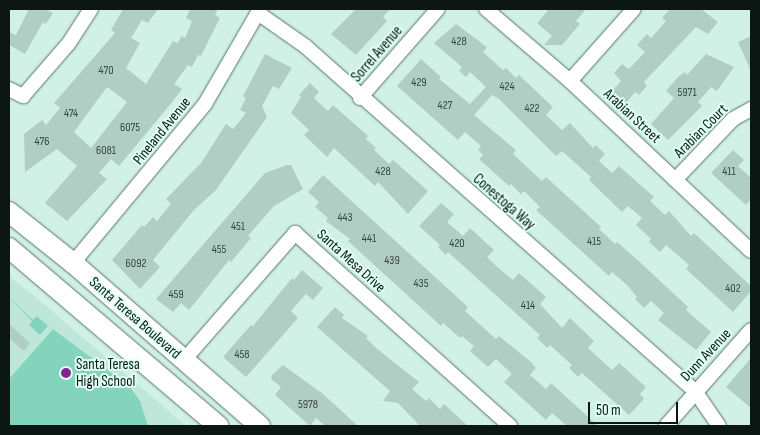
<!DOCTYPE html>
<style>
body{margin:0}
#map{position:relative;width:760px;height:435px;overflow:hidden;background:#d2f1e6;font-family:"Sofia Sans Condensed",sans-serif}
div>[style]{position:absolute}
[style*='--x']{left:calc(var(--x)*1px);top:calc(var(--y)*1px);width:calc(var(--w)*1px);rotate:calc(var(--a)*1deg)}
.built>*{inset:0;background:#bee6d9}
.green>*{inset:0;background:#84d4bd}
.building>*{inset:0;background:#b0cec4}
.roads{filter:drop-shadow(0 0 1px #58746b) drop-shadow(0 0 1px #58746b)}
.minor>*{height:14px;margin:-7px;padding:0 7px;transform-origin:7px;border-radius:7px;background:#fff}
.secondary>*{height:20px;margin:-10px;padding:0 10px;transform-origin:10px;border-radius:10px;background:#fff}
.dots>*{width:14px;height:14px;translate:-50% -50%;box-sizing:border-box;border:2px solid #dffef4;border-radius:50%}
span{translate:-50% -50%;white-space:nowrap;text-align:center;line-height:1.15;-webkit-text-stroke:4px #dffef4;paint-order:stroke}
.number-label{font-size:12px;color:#35453f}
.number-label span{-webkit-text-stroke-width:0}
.street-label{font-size:15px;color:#0c1713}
.poi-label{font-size:15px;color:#0c1713}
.left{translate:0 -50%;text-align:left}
.frame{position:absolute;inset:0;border:10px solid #0c1713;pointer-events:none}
.scale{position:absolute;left:588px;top:402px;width:90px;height:22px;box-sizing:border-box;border:2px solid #0c1713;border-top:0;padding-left:6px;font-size:15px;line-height:18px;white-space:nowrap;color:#0c1713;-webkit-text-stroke:4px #dffef4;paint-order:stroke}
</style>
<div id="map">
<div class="built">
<i style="clip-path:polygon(9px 276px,38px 299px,186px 426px,9px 426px)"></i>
</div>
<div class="green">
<i style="clip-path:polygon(9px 297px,33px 320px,37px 316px,48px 326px,40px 335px,29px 325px,32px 321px)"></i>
<i style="clip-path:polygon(53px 329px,130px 387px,140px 401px,148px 426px,9px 426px,9px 379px)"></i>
</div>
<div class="building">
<i style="clip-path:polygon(29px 9px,45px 9px,53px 13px,46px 24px,43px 22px,25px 54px,9px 45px,9px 32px,16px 35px)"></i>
<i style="clip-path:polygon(evenodd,123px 9px,158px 9px,148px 23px,142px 20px,131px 38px,140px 43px,126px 68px,146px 84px,173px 41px,178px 43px,181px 36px,185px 38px,192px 21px,186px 18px,190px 9px,218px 9px,215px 15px,220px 18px,201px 56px,198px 55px,192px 67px,188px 65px,174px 84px,182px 89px,173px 101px,119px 166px,111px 159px,99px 173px,107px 179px,67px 221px,45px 203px,77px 166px,57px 149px,25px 172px,24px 134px,42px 120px,46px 125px,60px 108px,54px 103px,115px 33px,111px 30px,123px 9px,107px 87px,127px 102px,91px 148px,74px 132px,107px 87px)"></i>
<i style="clip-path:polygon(356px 9px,390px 9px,383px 17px,387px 21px,356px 55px,331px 34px)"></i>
<i style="clip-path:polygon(549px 9px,586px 9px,576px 21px,580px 24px,562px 45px,544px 45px,552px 36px,537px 23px)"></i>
<i style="clip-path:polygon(670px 9px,701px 9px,718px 22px,708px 34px,696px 27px,644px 82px,647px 86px,639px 95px,635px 92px,626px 103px,612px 91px,621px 81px,614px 73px,622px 64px,629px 69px,645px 52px,637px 45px,647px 34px,651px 38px,666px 21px,662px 18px)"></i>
<i style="clip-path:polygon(456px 24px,487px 47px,483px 52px,503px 70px,506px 68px,516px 78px,519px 75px,553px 107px,546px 115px,562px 130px,570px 123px,593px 148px,596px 145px,605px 154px,599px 161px,612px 173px,619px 166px,654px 197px,650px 201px,665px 215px,669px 211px,691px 236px,694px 233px,751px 286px,751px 291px,733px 312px,686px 269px,689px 265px,666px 245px,660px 252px,649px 242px,651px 239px,636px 225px,642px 218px,628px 206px,622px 212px,589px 180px,591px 177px,562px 151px,556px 156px,499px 99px,492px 95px,474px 115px,516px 150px,513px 154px,542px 181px,546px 177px,601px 227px,599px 229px,615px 244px,617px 242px,642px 264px,688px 307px,686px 310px,711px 332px,696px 350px,658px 320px,664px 313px,651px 301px,644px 308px,635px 299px,637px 297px,627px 285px,612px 272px,609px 276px,536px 210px,540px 207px,524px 191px,521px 194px,511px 184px,509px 186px,479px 159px,483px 155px,478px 150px,481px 146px,465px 132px,458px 140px,397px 86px,421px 59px,441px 77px,439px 79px,470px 104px,486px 87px,470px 72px,466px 77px,459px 71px,462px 67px,434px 43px)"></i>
<i style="clip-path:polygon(751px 36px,751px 71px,738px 42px)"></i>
<i style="clip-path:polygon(265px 54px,292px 68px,279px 89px,273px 86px,262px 106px,267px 117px,216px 190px,194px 210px,153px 260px,160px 267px,140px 289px,112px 260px,142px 225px,144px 227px,153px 217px,157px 221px,171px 204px,166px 199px,201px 163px,226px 124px,233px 129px,246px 113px,240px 110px,246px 98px,243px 96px)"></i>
<i style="clip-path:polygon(706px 54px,734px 67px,717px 91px,711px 87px,698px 102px,702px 106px,668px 140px,651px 124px,674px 98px,666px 91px,678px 77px,685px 72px,687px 75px)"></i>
<i style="clip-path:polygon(310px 83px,319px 92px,314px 98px,328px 111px,333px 105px,368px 136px,366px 139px,376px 148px,374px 150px,389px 164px,393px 160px,428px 191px,408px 214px,378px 182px,375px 186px,334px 148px,327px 157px,304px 135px,309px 130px,291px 113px,301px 97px,299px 95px)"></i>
<i style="clip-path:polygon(733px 150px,744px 160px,738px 166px,751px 178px,751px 199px,746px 205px,711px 173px)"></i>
<i style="clip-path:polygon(287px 165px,291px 165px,303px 189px,274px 206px,248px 236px,251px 238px,231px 262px,229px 260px,189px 310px,181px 303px,173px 312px,156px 299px,265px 173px)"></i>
<i style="clip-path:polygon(323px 175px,468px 307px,465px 311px,496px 339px,499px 336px,531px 362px,536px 368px,530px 375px,546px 389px,551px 383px,598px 426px,567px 426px,552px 413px,546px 420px,504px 382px,512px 374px,496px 359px,488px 367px,470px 351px,474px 346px,462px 336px,460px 338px,443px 323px,441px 326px,348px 241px,350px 239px,326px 221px,328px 218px,315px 207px,319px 202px,308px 192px)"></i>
<i style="clip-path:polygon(441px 203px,454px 214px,447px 222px,463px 236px,470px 228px,494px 250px,487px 257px,494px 264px,513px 280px,519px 273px,546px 297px,540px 304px,562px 328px,570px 318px,594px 341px,588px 348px,612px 370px,619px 363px,646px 387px,640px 394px,644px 399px,629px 415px,582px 373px,578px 377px,569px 368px,572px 365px,550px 345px,547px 348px,537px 338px,540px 335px,448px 252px,446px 255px,438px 247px,440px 245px,419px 226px)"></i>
<i style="clip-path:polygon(302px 270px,323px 288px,313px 300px,306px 294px,291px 311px,298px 318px,246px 377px,223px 357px,251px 325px,253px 326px,292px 278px,294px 280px)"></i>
<i style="clip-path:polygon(335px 307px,344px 315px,342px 318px,368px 336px,366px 338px,376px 348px,419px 382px,412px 389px,426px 401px,429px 398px,440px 409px,444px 404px,468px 426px,420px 426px,398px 403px,383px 401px,390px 391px,317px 327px)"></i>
<i style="clip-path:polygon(9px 324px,30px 343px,24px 351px,9px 338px)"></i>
<i style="clip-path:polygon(751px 358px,751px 408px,726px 387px)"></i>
<i style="clip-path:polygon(283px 365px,323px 394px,358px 426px,325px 426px,316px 418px,310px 426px,275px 395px,281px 387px,271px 379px,272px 375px)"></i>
</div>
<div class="roads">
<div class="minor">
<i style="--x:486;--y:9;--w:111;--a:40.6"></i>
<i style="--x:570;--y:81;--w:248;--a:43.2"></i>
<i style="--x:258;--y:13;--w:57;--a:35.1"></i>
<i style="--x:305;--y:46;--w:521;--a:41.5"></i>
<i style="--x:695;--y:391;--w:42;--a:55.6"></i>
<i style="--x:570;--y:81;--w:96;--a:-48.4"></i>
<i style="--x:9;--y:89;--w:16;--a:27"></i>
<i style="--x:23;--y:96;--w:70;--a:-49"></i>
<i style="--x:69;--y:43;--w:40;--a:-57.1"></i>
<i style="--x:360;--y:98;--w:118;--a:-48.8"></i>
<i style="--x:675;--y:180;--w:84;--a:-46.4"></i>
<i style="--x:733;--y:119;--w:21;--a:-29"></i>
<i style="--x:73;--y:263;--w:207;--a:-50.3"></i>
<i style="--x:205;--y:104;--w:110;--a:-59.9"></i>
<i style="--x:184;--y:360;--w:169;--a:-48.8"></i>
<i style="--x:295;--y:233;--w:289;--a:41.9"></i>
<i style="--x:666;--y:426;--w:128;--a:-48.5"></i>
</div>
<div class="secondary">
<i style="--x:9;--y:212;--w:82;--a:38.6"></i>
<i style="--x:73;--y:263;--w:248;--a:41.1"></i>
<i style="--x:9;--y:248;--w:275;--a:40.4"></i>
</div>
</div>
<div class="dots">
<i style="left:66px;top:373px;background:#83238e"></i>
</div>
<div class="number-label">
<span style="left:459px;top:42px">428</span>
<span style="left:106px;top:71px">470</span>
<span style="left:419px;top:83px">429</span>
<span style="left:507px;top:87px">424</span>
<span style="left:687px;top:93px">5971</span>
<span style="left:445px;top:106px">427</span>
<span style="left:532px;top:109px">422</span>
<span style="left:71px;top:114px">474</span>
<span style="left:130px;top:128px">6075</span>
<span style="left:42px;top:142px">476</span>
<span style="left:106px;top:151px">6081</span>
<span style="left:383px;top:172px">428</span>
<span style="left:729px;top:172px">411</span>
<span style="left:345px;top:218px">443</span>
<span style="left:238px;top:227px">451</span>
<span style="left:369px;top:239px">441</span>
<span style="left:594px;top:242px">415</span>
<span style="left:457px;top:244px">420</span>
<span style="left:219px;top:250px">455</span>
<span style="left:392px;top:261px">439</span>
<span style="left:136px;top:264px">6092</span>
<span style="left:421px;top:284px">435</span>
<span style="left:733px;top:289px">402</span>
<span style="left:176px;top:295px">459</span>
<span style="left:528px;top:306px">414</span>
<span style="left:242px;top:355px">458</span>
<span style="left:308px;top:405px">5978</span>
</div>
<div class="street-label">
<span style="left:377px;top:54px;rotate:-49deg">Sorrel Avenue</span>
<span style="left:632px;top:116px;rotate:43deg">Arabian Street</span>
<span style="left:162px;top:131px;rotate:-51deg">Pineland Avenue</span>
<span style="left:701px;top:131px;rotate:-45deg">Arabian Court</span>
<span style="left:504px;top:202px;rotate:41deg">Conestoga Way</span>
<span style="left:351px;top:261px;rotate:42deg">Santa Mesa Drive</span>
<span style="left:135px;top:318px;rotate:41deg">Santa Teresa Boulevard</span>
<span style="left:706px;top:355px;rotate:-47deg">Dunn Avenue</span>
</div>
<div class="poi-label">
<span class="left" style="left:76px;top:373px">Santa Teresa<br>High School</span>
</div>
<div class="frame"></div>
<div class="scale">50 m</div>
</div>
